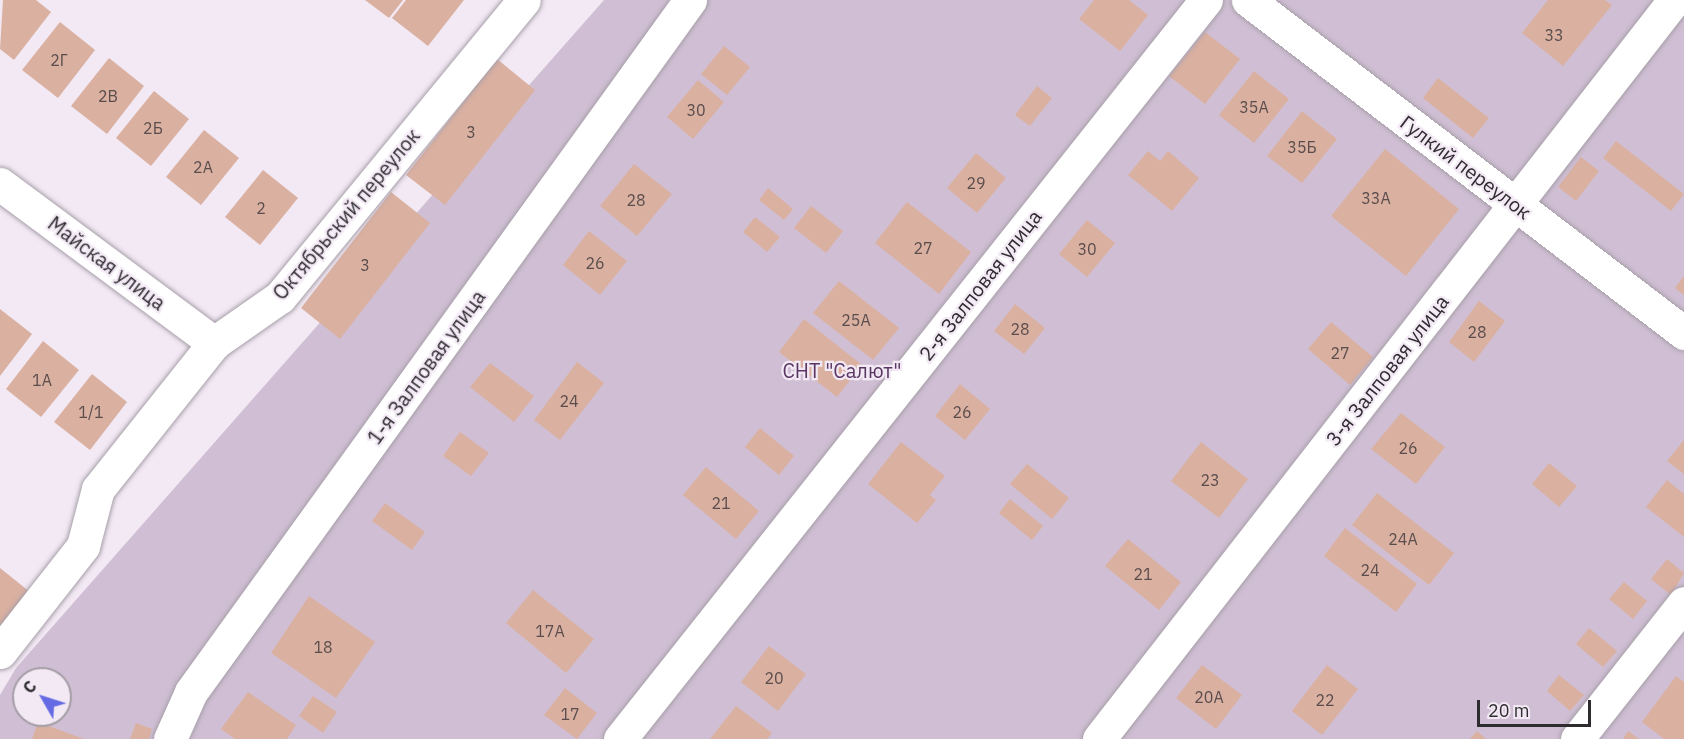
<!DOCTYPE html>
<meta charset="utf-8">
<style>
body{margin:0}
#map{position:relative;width:1684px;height:739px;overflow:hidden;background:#f2e9f4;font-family:"IBM Plex Sans",sans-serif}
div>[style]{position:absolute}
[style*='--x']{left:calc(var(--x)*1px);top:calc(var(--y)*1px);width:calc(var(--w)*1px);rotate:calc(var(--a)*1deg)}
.green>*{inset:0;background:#d0bfd4}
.building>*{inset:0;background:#dab0a1}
.roads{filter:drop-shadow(0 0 2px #a79fa9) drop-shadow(0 0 2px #a79fa9)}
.minor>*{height:33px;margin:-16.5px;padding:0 16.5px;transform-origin:16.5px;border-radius:16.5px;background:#fff}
span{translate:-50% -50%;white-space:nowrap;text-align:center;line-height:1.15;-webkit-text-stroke:4.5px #f2e9f4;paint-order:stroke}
.number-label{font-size:16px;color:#5a4d4c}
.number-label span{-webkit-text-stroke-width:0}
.street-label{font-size:20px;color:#2f2c30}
.park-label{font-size:20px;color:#5a3763}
.north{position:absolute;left:12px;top:667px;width:60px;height:60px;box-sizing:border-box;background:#f2e9f4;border:2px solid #a49da6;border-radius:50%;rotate:309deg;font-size:16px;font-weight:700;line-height:24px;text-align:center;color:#2f2c30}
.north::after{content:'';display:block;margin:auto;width:21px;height:27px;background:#666be4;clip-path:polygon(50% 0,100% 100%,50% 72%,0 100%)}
.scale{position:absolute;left:1477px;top:700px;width:114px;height:27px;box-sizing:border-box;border:3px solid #2f2c30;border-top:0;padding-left:8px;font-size:18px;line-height:21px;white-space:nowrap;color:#2f2c30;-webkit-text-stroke:4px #f2e9f4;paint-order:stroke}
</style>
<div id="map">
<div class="green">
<i style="clip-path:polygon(evenodd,604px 0,1684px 0,1684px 739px,0 739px,0 695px,16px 668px,604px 0,24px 679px,60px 679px,60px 715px,24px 715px,24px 679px)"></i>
</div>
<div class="building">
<i style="clip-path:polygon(3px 0,36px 0,51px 12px,14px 60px,0 49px)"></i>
<i style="clip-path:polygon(365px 0,403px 0,389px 18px)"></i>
<i style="clip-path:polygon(406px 0,464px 0,428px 46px,392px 18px)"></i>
<i style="clip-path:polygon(1094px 0,1129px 0,1148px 15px,1120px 51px,1079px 19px)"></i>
<i style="clip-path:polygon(1548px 0,1605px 0,1612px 5px,1563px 66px,1522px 33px)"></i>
<i style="clip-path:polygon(60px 22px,95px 50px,58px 98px,22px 70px)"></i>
<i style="clip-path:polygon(1205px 32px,1240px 59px,1205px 104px,1169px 76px)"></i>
<i style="clip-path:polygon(724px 46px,750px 67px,727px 95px,701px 74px)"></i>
<i style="clip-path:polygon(109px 58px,144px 86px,107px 134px,71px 106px)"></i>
<i style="clip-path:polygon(497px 59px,535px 90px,445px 205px,406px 175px)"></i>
<i style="clip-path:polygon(1254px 71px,1289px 99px,1254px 143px,1219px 115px)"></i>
<i style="clip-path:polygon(1438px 78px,1489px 118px,1473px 138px,1423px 98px)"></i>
<i style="clip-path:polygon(698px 80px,724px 102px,693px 139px,667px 117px)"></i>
<i style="clip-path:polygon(1037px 86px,1052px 98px,1030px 126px,1015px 115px)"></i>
<i style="clip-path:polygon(154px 91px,189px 119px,151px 166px,116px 138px)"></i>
<i style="clip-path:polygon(1302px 111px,1337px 139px,1302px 183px,1267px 156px)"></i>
<i style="clip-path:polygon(204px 130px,239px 158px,201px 205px,166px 177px)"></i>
<i style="clip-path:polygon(1616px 141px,1684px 194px,1671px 211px,1603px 158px)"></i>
<i style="clip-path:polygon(1385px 149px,1459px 209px,1406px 276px,1331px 216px)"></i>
<i style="clip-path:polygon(1148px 151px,1160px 161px,1168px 151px,1199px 178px,1172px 211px,1128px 175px)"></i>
<i style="clip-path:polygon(976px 153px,1006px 178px,977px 213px,947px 188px)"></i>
<i style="clip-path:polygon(1581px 157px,1599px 171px,1576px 201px,1558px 187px)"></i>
<i style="clip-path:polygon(634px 164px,672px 194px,637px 236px,600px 206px)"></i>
<i style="clip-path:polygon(263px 170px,298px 198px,260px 245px,225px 217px)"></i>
<i style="clip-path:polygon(768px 188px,793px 209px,784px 220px,759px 200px)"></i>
<i style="clip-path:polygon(391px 192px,430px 223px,340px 339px,301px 308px)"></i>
<i style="clip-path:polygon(907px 202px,971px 252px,939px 294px,875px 243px)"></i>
<i style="clip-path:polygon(811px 206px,843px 231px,826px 253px,794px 228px)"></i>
<i style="clip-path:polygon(755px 217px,780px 237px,767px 252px,743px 232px)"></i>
<i style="clip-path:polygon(1087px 220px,1115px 243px,1087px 277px,1059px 254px)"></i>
<i style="clip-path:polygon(589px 231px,627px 261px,600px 295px,563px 265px)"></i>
<i style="clip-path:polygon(1684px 276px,1684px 295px,1675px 288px)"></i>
<i style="clip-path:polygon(839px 281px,899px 328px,873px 360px,813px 313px)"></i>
<i style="clip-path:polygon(1479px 301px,1505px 321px,1474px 362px,1449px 342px)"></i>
<i style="clip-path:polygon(1015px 304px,1045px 328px,1024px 354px,994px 331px)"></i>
<i style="clip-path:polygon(0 309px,32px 334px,0 376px)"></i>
<i style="clip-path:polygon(804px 319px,862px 365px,837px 397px,779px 352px)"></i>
<i style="clip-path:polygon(1331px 322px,1373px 357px,1350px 385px,1308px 349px)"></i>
<i style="clip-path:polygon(43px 341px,79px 370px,41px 417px,6px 389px)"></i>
<i style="clip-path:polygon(577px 362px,604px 383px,560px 440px,534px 420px)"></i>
<i style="clip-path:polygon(490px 363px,534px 396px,514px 422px,470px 387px)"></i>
<i style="clip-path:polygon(92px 374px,127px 402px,90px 450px,54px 422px)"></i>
<i style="clip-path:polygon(960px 384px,990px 409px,965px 440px,935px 416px)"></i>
<i style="clip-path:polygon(1401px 413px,1445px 447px,1416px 484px,1371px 449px)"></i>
<i style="clip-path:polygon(760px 428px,794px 456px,779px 475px,745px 447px)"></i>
<i style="clip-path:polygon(460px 432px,489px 453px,471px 476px,443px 456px)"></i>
<i style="clip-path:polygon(1684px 440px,1684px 474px,1667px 461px)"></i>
<i style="clip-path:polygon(901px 442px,945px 476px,930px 495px,936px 500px,917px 523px,868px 484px)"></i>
<i style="clip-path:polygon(1201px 442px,1248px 479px,1219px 518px,1171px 481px)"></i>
<i style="clip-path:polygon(1549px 463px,1577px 486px,1559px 507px,1532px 484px)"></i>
<i style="clip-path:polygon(1027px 464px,1069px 498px,1052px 519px,1010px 484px)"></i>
<i style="clip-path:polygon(706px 467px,759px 511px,736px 539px,683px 495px)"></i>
<i style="clip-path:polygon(1667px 480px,1684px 494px,1684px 537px,1646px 507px)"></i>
<i style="clip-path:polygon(1377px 493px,1454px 553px,1429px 585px,1352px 525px)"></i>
<i style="clip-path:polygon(1010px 499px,1043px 526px,1032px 540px,999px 513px)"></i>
<i style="clip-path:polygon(385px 503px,425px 532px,412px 550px,372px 521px)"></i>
<i style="clip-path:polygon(1345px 528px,1417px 584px,1396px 612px,1324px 556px)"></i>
<i style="clip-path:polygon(1128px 539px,1181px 582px,1159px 610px,1105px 566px)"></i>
<i style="clip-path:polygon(1667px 559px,1684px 573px,1671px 595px,1651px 579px)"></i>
<i style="clip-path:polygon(0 568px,35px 596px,0 641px)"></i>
<i style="clip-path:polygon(1624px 582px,1647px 601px,1633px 619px,1609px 599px)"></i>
<i style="clip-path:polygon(533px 590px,594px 639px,566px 673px,506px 623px)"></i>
<i style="clip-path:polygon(309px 596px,375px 642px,336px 698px,271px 653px)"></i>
<i style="clip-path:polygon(1589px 628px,1617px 651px,1603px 667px,1576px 644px)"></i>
<i style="clip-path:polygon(769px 646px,806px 674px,778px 711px,741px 682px)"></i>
<i style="clip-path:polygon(1202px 665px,1242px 695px,1216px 729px,1176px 698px)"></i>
<i style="clip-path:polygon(1327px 665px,1358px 689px,1322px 735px,1292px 711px)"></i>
<i style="clip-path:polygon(1559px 675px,1584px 695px,1570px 711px,1547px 691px)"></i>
<i style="clip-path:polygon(1676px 676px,1684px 682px,1684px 739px,1664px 739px,1642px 722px)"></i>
<i style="clip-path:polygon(565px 688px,597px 713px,577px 739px,544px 715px)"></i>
<i style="clip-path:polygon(248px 692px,296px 725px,287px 739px,235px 739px,221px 729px)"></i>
<i style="clip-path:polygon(313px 696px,337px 712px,323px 733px,299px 716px)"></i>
<i style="clip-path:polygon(736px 706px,772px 733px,767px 739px,710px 739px)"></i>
<i style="clip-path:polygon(38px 722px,84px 739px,32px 739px)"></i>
<i style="clip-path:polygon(136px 723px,152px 729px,149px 739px,130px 739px)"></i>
<i style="clip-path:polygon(1477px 731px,1486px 739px,1470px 739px)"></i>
<i style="clip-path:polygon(1628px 731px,1639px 739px,1623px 739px)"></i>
</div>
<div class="roads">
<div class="minor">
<i style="--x:1248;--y:0;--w:549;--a:37.37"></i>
<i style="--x:0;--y:184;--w:267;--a:36.6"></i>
<i style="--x:0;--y:652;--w:135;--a:-51.9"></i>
<i style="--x:83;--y:546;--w:59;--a:-75.3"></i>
<i style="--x:98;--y:489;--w:186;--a:-51.5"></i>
<i style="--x:214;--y:343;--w:80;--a:-34.9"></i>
<i style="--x:280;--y:297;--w:384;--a:-50.6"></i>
<i style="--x:170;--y:739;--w:51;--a:-65.9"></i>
<i style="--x:191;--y:692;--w:853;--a:-54.2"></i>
<i style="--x:620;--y:739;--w:943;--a:-51.59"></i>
<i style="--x:1099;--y:739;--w:936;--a:-52.11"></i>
<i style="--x:1577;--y:739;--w:173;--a:-51.8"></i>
</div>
</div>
<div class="number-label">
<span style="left:1554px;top:35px">33</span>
<span style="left:59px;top:60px">2Г</span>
<span style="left:108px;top:96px">2В</span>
<span style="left:1254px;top:107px">35А</span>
<span style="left:696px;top:110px">30</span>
<span style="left:153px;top:128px">2Б</span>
<span style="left:471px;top:132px">3</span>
<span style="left:1302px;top:147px">35Б</span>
<span style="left:203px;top:167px">2А</span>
<span style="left:976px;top:183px">29</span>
<span style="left:1376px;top:198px">33А</span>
<span style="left:636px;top:200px">28</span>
<span style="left:261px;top:208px">2</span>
<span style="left:923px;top:248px">27</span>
<span style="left:1087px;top:249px">30</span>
<span style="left:595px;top:263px">26</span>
<span style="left:365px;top:265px">3</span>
<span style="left:856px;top:320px">25А</span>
<span style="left:1020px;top:329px">28</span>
<span style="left:1477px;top:332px">28</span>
<span style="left:1340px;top:353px">27</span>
<span style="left:42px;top:380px">1А</span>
<span style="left:569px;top:401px">24</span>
<span style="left:91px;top:412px">1/1</span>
<span style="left:962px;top:412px">26</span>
<span style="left:1408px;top:448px">26</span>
<span style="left:1210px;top:480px">23</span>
<span style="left:721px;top:503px">21</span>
<span style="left:1403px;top:539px">24А</span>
<span style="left:1370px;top:570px">24</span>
<span style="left:1143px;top:574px">21</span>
<span style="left:550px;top:631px">17А</span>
<span style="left:323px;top:647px">18</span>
<span style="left:774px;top:678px">20</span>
<span style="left:1209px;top:697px">20А</span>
<span style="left:1325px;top:700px">22</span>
<span style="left:570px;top:714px">17</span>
</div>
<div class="street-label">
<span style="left:1466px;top:167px;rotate:37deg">Гулкий переулок</span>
<span style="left:346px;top:214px;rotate:-50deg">Октябрьский переулок</span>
<span style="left:107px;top:263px;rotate:37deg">Майская улица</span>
<span style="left:980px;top:285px;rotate:-52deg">2-я Залповая улица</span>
<span style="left:426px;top:367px;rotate:-54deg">1-я Залповая улица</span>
<span style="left:1387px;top:370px;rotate:-52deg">3-я Залповая улица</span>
</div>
<div class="park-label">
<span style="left:842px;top:370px">СНТ "Салют"</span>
</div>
<div class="north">С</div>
<div class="scale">20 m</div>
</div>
